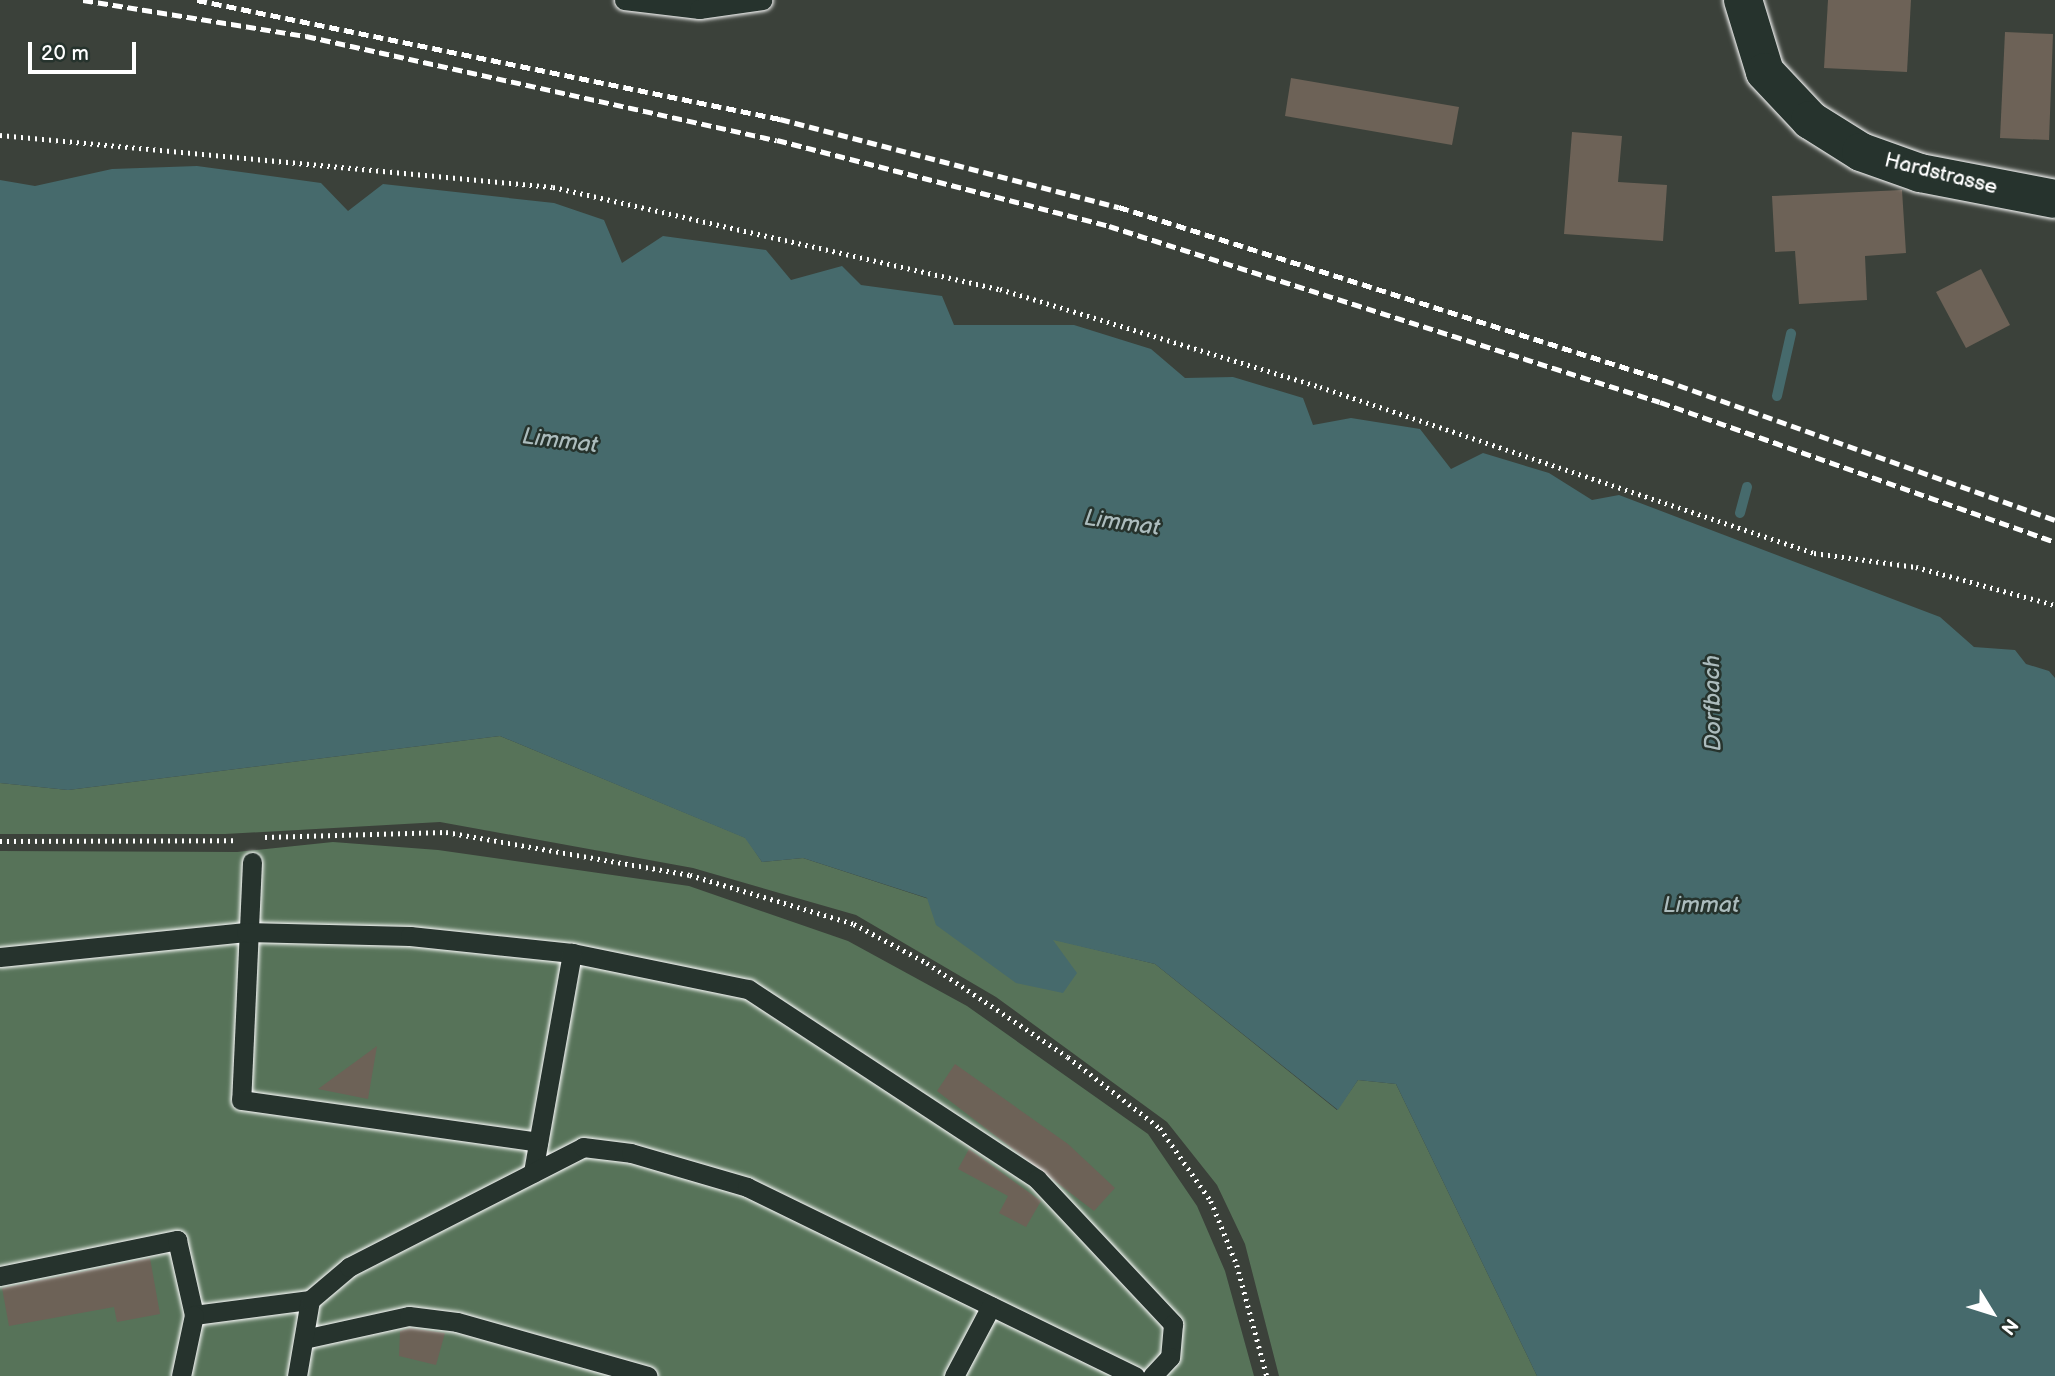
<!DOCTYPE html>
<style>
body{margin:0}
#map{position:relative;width:2055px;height:1376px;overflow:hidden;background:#3b413a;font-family:"Balsamiq Sans",sans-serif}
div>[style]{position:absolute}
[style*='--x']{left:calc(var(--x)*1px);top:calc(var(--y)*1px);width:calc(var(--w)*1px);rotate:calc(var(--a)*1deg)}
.green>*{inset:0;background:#577359}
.water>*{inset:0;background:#466a6c}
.stream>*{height:10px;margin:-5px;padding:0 5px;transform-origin:5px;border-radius:5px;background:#466a6c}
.building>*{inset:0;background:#6d6257}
.path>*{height:4.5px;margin-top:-2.25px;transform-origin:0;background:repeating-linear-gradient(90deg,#fff 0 2px,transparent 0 7px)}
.roads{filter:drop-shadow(0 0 2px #fff) drop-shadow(0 0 2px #fff)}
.lane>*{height:19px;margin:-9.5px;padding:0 9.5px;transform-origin:9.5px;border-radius:9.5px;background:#26332d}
.street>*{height:38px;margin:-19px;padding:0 19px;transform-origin:19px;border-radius:19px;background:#26332d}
.rail>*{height:5px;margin-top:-2.5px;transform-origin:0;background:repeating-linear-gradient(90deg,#fff 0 10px,transparent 0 15px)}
span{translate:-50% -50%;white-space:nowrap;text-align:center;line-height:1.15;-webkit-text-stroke:5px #26332d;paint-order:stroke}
.street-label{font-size:21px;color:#fff}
.water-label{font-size:23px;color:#acbcbd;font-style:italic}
.north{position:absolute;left:1957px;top:1278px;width:70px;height:70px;-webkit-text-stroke:5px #26332d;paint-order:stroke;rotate:128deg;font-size:19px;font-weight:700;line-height:28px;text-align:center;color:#fff}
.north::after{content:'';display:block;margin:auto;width:24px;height:32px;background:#fff;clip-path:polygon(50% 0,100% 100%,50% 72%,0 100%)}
.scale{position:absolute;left:28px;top:42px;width:108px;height:32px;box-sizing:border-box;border:4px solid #fff;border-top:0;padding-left:9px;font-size:21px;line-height:24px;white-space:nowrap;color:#fff;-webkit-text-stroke:5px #26332d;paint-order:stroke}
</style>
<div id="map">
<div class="green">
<i style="clip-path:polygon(500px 736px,746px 838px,762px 862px,803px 858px,1052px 939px,1155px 964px,1337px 1110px,1358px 1080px,1396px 1084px,1537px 1376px,1279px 1376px,1245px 1244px,1217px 1185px,1167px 1122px,996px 997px,856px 915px,693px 868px,440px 822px,225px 834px,0 834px,0 783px,68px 790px)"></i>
<i style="clip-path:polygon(333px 842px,438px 850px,689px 886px,848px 941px,967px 1006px,1148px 1134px,1197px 1206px,1225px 1271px,1254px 1376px,0 1376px,0 851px,237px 852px)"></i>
</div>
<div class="water">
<i style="clip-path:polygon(197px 166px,321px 183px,348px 211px,383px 184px,554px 203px,604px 220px,622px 263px,663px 236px,766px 250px,791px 280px,842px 266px,861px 285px,942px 296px,954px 325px,1074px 325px,1151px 349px,1185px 378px,1233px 377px,1303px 398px,1313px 425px,1351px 418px,1420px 429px,1451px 469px,1483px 453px,1549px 473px,1592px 500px,1619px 495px,1940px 617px,1974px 647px,2015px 650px,2026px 664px,2049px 671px,2055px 678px,2055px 1376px,1537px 1376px,1396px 1084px,1358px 1080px,1338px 1110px,1155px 964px,1053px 940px,1077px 973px,1063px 993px,1016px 983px,936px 925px,927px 898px,803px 858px,762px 862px,745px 838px,500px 736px,68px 790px,0 783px,0 180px,35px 186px,112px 169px)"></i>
</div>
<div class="stream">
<i style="--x:1777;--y:396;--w:64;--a:-77.3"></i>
<i style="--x:1740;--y:513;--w:27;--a:-75"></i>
</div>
<div class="building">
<i style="clip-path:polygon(1828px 0,1911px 0,1907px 72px,1824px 68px)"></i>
<i style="clip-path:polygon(2005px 32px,2053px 34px,2049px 140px,2000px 138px)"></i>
<i style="clip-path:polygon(1291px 78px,1459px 107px,1452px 145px,1285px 116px)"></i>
<i style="clip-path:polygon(1572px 132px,1622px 136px,1618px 182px,1667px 185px,1663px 241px,1564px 234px)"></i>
<i style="clip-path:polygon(1902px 190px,1906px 253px,1865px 256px,1867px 300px,1799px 304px,1795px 251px,1775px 252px,1772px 196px)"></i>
<i style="clip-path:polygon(1981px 269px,2010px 325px,1966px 348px,1936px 292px)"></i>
<i style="clip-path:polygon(377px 1046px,368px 1099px,318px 1089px)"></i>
<i style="clip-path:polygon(955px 1064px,1068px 1144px,1115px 1188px,1094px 1211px,937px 1091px)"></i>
<i style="clip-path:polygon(969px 1149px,1041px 1201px,1026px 1227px,999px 1213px,1008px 1196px,958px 1169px)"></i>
<i style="clip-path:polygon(150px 1258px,160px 1314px,117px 1322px,114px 1307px,9px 1326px,2px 1288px)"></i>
<i style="clip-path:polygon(410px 1328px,445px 1333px,436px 1365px,399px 1356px,400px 1331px)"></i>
</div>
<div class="path">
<i style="--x:0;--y:135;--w:555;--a:5.37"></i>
<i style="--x:553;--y:187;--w:458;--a:12.9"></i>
<i style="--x:1000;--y:289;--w:335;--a:17"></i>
<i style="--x:1320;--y:387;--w:521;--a:18.57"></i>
<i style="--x:1814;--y:553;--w:103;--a:7.8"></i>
<i style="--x:1916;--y:567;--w:144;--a:15.3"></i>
<i style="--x:265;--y:837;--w:181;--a:-1.6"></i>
<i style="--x:446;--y:832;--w:248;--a:10"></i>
<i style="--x:690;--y:875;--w:171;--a:16.6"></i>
<i style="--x:854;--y:924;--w:83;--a:28.1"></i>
<i style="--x:927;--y:963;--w:169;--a:33.7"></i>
<i style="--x:1068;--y:1057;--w:116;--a:37.7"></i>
<i style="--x:1160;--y:1128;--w:89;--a:55.1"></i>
<i style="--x:1211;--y:1201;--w:69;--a:67.9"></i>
<i style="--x:1237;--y:1265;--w:115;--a:74.9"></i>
<i style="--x:0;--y:841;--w:236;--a:-0.2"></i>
</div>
<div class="roads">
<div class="lane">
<i style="--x:624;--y:0;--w:76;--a:6.8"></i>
<i style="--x:699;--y:9;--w:64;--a:-8.1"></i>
<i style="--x:252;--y:862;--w:238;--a:92.6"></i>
<i style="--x:241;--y:1100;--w:300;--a:8"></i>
<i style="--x:572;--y:953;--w:180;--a:11.6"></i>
<i style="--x:748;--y:989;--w:346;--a:33.3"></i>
<i style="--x:1037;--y:1179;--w:199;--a:46.8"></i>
<i style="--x:1173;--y:1324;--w:33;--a:95"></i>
<i style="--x:1170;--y:1357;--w:26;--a:133"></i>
<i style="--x:0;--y:957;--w:247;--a:-5.8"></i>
<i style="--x:246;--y:932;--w:164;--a:1.4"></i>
<i style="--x:410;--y:936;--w:163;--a:6"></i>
<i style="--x:572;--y:953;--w:223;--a:100.1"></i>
<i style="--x:0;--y:1276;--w:181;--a:-11.5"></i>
<i style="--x:177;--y:1240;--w:77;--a:77.2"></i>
<i style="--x:194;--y:1315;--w:117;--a:-7.4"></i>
<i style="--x:304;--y:1339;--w:107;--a:-12.4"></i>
<i style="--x:409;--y:1316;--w:48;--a:7.1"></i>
<i style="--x:457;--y:1322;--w:198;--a:15.8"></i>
<i style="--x:181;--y:1376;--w:62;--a:-78"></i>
<i style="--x:297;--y:1376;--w:77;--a:-80.3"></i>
<i style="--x:310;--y:1300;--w:51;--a:-40.2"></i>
<i style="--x:349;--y:1267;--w:263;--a:-27.1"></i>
<i style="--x:583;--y:1147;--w:48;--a:7.1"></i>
<i style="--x:631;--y:1153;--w:121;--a:16.3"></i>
<i style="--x:747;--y:1187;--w:432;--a:26"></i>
<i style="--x:954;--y:1376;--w:79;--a:-62.1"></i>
</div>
<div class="street">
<i style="--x:1743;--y:0;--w:75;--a:73"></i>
<i style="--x:1765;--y:72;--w:66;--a:46.8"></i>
<i style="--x:1810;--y:120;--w:60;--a:32.1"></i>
<i style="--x:1861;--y:152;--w:63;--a:19.6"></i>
<i style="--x:1920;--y:173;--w:137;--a:10.9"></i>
</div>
</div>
<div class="rail">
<i style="--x:83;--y:0;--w:226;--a:9.2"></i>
<i style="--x:306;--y:36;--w:482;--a:12.5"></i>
<i style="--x:777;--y:140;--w:343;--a:14.5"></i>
<i style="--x:1109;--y:226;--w:578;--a:17.71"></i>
<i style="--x:1660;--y:402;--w:419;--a:19.5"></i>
<i style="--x:197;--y:0;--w:595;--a:11.54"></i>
<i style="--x:780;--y:119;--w:350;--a:14.6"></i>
<i style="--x:1119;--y:207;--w:572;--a:17.61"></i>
<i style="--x:1664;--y:380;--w:415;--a:19.7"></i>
</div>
<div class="street-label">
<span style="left:1941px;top:174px;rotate:14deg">Hardstrasse</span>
</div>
<div class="water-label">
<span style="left:560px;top:441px;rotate:7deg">Limmat</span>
<span style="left:1122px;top:523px;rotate:8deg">Limmat</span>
<span style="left:1713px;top:703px;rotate:-91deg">Dorfbach</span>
<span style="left:1701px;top:905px">Limmat</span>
</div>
<div class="north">N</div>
<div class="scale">20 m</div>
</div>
